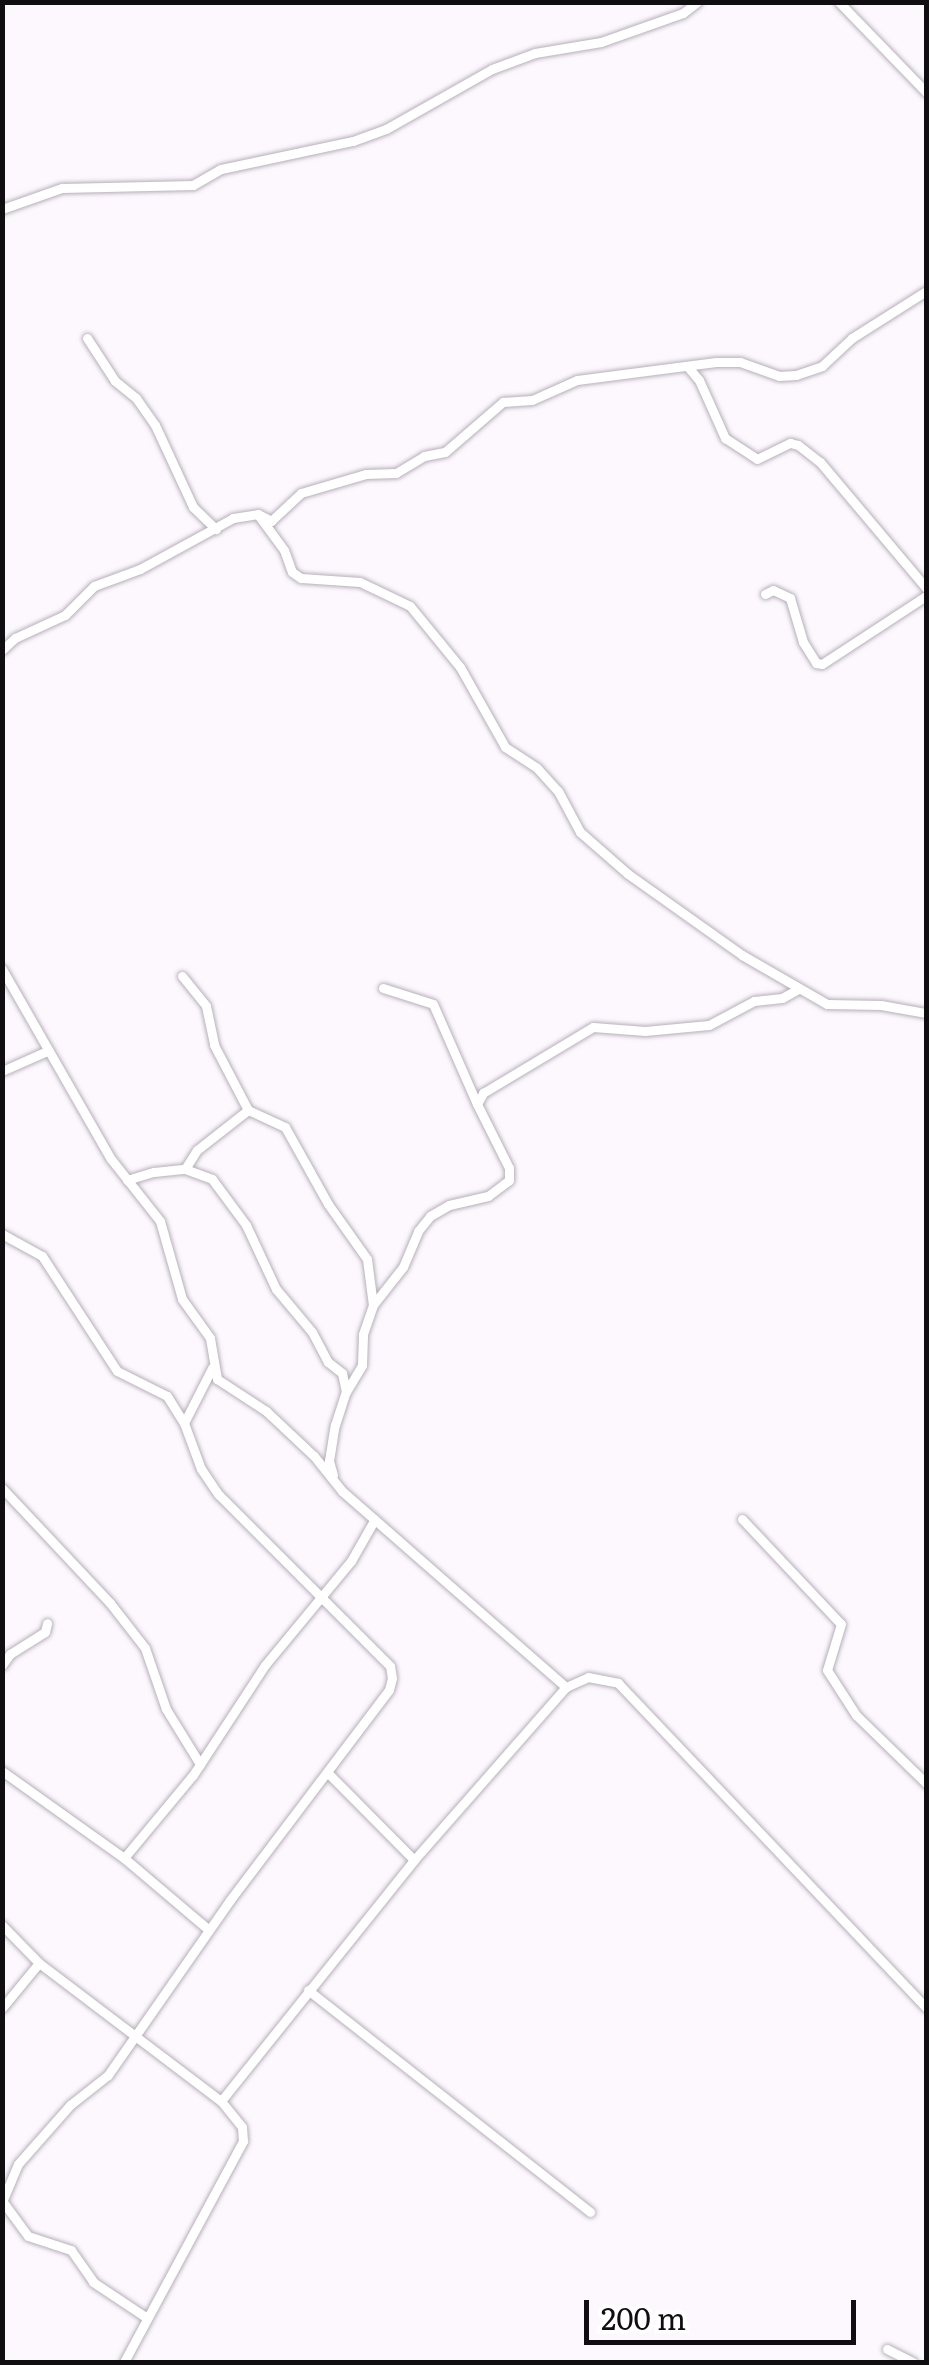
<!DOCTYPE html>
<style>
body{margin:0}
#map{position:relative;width:929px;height:2365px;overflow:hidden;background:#fdf8fe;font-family:Literata,serif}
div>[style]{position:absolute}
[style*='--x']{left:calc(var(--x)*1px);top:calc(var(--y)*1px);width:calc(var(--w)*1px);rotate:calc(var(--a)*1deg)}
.roads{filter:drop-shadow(0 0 2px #b7afb9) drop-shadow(0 0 2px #b7afb9)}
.street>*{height:9px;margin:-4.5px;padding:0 4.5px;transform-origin:4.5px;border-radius:4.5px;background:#fff}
span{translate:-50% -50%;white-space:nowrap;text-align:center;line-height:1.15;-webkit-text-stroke:10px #fff;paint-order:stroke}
.frame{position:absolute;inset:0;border:5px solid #110e11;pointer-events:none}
.scale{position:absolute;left:584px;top:2300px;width:272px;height:45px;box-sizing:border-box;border:5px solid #110e11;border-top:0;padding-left:12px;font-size:30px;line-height:35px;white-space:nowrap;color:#110e11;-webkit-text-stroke:8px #fff;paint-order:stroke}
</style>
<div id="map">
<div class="roads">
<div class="street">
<i style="--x:839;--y:2;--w:125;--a:46"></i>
<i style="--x:2;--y:209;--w:64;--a:-19.3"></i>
<i style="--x:62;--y:188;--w:131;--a:-1.3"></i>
<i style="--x:193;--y:185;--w:32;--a:-30"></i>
<i style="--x:221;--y:169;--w:135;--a:-12"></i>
<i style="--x:353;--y:141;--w:35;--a:-20"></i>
<i style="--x:386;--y:129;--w:122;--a:-29.5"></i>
<i style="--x:492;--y:69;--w:46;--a:-20.4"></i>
<i style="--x:535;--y:53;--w:67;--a:-9.5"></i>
<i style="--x:601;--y:42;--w:87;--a:-19.5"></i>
<i style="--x:683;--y:13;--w:18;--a:-38"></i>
<i style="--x:87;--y:338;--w:51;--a:56.9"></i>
<i style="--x:115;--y:381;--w:27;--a:39"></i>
<i style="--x:136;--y:398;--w:33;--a:55"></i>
<i style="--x:155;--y:425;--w:90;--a:65.1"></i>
<i style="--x:193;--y:507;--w:32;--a:44"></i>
<i style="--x:688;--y:367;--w:17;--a:50"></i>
<i style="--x:699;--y:380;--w:64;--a:65.9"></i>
<i style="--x:725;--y:438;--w:38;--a:33"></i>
<i style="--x:757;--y:459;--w:37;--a:-26"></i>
<i style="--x:790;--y:443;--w:8;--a:14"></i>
<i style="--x:798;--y:445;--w:28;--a:38"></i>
<i style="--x:820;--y:462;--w:165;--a:49.9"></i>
<i style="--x:259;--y:516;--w:42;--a:53.7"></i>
<i style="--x:284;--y:550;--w:23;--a:70"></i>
<i style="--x:292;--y:572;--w:11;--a:34"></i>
<i style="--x:301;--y:578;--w:59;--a:3.9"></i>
<i style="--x:360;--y:582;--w:55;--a:25.6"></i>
<i style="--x:410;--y:606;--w:79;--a:50.7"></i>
<i style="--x:460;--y:667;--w:92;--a:60.6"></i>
<i style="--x:505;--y:747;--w:38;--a:33"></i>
<i style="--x:537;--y:768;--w:31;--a:48"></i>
<i style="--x:558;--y:791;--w:47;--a:61.8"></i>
<i style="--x:580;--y:832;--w:64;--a:41.2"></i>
<i style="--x:628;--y:874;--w:140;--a:35.4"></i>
<i style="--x:742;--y:955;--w:98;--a:30"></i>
<i style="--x:827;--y:1004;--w:54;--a:1.1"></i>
<i style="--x:881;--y:1005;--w:46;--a:10.1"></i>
<i style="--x:765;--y:594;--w:9;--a:-27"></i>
<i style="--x:773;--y:590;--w:19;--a:25"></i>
<i style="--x:790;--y:598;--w:46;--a:73.5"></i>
<i style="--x:803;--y:642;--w:25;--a:58"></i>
<i style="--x:816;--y:663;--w:6;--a:9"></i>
<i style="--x:822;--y:664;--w:124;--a:-33.2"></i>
<i style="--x:2;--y:650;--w:18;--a:-43"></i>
<i style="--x:15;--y:638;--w:55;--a:-24.7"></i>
<i style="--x:65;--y:615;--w:41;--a:-45"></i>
<i style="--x:94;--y:586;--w:49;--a:-20.3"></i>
<i style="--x:140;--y:569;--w:106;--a:-28.7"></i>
<i style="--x:233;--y:518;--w:25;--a:-9"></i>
<i style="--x:258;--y:514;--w:15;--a:28"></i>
<i style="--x:271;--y:521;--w:41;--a:-43"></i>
<i style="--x:301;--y:493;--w:68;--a:-16.3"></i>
<i style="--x:366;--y:474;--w:30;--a:-2"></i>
<i style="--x:396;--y:473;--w:33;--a:-31"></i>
<i style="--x:424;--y:456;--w:21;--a:-11"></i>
<i style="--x:445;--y:452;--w:77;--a:-40.8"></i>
<i style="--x:503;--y:402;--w:29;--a:-4"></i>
<i style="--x:532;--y:400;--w:49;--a:-24"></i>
<i style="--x:577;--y:380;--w:140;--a:-7.4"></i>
<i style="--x:716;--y:362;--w:24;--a:0"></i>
<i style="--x:740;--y:362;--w:41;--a:19.7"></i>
<i style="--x:779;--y:376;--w:17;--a:-3"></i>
<i style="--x:796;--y:375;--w:28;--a:-19"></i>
<i style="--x:822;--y:366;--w:41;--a:-43"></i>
<i style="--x:852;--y:338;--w:88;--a:-32.4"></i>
<i style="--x:2;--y:969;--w:219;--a:60.2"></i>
<i style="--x:111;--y:1159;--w:79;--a:51.7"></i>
<i style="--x:160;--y:1221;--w:81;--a:74.2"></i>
<i style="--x:182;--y:1299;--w:48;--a:54.3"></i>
<i style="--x:210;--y:1338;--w:42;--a:80.3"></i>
<i style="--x:217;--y:1379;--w:59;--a:33.1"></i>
<i style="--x:266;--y:1411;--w:66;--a:43.2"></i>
<i style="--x:314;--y:1456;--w:45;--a:51.3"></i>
<i style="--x:342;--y:1491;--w:298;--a:41.2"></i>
<i style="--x:566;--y:1687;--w:24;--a:-24"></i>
<i style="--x:588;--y:1677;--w:31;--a:11"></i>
<i style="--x:618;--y:1683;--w:447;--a:46.5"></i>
<i style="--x:182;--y:976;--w:38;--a:51"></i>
<i style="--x:206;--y:1006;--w:40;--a:78"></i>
<i style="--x:214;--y:1045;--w:73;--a:62.4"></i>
<i style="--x:248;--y:1110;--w:41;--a:24.7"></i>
<i style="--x:285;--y:1127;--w:88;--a:60.8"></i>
<i style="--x:328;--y:1204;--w:67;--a:54.7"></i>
<i style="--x:367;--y:1259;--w:46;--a:82.6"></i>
<i style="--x:383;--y:988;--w:52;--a:17.7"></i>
<i style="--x:433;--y:1004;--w:109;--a:66.3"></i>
<i style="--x:2;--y:1071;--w:49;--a:-24"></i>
<i style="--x:185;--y:1169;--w:22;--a:-58"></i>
<i style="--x:197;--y:1150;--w:65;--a:-38.1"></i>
<i style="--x:127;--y:1180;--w:28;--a:-17"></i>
<i style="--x:154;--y:1172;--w:31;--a:-6"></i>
<i style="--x:185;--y:1169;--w:29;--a:20"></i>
<i style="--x:212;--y:1179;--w:57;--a:53.5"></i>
<i style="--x:246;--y:1225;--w:71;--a:64.9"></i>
<i style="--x:276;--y:1289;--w:56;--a:50.1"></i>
<i style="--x:312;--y:1332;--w:34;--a:62"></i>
<i style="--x:328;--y:1362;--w:18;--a:38"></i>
<i style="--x:342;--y:1373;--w:19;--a:78"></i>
<i style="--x:2;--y:1234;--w:46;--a:28.8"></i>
<i style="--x:42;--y:1256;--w:137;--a:56.9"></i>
<i style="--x:117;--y:1371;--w:56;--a:26.6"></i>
<i style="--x:167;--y:1396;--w:32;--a:58"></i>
<i style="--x:333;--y:1475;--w:15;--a:-106"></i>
<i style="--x:329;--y:1461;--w:36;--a:-81"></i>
<i style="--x:335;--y:1425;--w:35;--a:-72"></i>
<i style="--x:346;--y:1392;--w:31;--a:-59"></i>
<i style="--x:362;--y:1365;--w:31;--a:-88"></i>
<i style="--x:363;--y:1334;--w:31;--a:-71"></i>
<i style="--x:373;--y:1305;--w:48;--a:-51.7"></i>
<i style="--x:403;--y:1267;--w:39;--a:-67"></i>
<i style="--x:418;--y:1231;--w:19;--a:-51"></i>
<i style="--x:430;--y:1216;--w:22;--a:-30"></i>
<i style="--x:449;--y:1205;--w:40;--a:-13"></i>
<i style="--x:488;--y:1196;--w:26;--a:-37"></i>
<i style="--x:509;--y:1180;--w:12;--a:-90"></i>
<i style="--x:509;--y:1168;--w:72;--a:-116.6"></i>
<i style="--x:477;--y:1104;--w:13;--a:-61"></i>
<i style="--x:483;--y:1093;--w:128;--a:-31"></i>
<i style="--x:593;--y:1027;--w:52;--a:4.4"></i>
<i style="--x:645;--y:1031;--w:64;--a:-5.4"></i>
<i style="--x:709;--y:1025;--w:51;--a:-28.1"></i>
<i style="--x:754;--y:1001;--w:28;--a:-6"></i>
<i style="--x:782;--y:998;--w:18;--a:-29"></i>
<i style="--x:2;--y:1488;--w:158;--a:46.8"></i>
<i style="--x:110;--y:1603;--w:57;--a:52.1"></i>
<i style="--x:145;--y:1648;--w:65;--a:71"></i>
<i style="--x:166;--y:1709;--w:65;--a:58.3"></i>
<i style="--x:742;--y:1519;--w:144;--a:46.7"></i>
<i style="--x:841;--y:1624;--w:48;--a:106.9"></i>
<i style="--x:827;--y:1670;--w:54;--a:57.2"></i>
<i style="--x:856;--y:1715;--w:98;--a:44.2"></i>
<i style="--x:2;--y:1665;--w:14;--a:-54"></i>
<i style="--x:10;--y:1654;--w:41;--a:-32.2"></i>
<i style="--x:45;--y:1632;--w:9;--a:-77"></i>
<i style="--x:2;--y:1771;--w:150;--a:35.5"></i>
<i style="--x:124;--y:1858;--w:111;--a:40.3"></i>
<i style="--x:328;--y:1773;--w:122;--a:45.3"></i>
<i style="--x:124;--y:1858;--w:108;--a:-50.3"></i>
<i style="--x:193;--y:1775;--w:131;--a:-56.8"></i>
<i style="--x:265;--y:1665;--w:135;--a:-50.4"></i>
<i style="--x:351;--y:1561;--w:48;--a:-60.3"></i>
<i style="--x:2;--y:1925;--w:53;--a:45.8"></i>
<i style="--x:39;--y:1963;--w:228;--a:37.2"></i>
<i style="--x:221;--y:2101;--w:33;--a:51"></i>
<i style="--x:242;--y:2127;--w:14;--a:86"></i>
<i style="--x:243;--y:2141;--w:251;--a:118.3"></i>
<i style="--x:308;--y:1990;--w:359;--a:38.2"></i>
<i style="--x:2;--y:2008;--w:58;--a:-50.6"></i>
<i style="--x:221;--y:2101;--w:309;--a:-51.3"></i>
<i style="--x:414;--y:1860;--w:230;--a:-48.7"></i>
<i style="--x:2;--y:2202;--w:41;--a:-67.2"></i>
<i style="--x:18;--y:2164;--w:79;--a:-48.6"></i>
<i style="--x:70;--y:2105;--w:48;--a:-38.3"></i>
<i style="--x:108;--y:2075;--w:213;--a:-55.1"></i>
<i style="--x:230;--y:1900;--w:263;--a:-52.9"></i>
<i style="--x:389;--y:1690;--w:12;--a:-76"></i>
<i style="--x:392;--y:1678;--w:12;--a:-99"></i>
<i style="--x:390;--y:1666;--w:243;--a:-135"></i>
<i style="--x:218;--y:1494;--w:30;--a:-124"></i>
<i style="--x:201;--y:1469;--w:49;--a:-110.3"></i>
<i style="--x:184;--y:1423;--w:62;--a:-63"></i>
<i style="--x:3;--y:2202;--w:42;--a:53.7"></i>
<i style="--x:28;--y:2236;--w:45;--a:18"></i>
<i style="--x:71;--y:2250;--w:39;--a:55"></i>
<i style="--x:93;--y:2282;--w:65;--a:33.7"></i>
<i style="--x:887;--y:2349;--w:29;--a:27"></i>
</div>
</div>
<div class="frame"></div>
<div class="scale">200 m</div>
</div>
